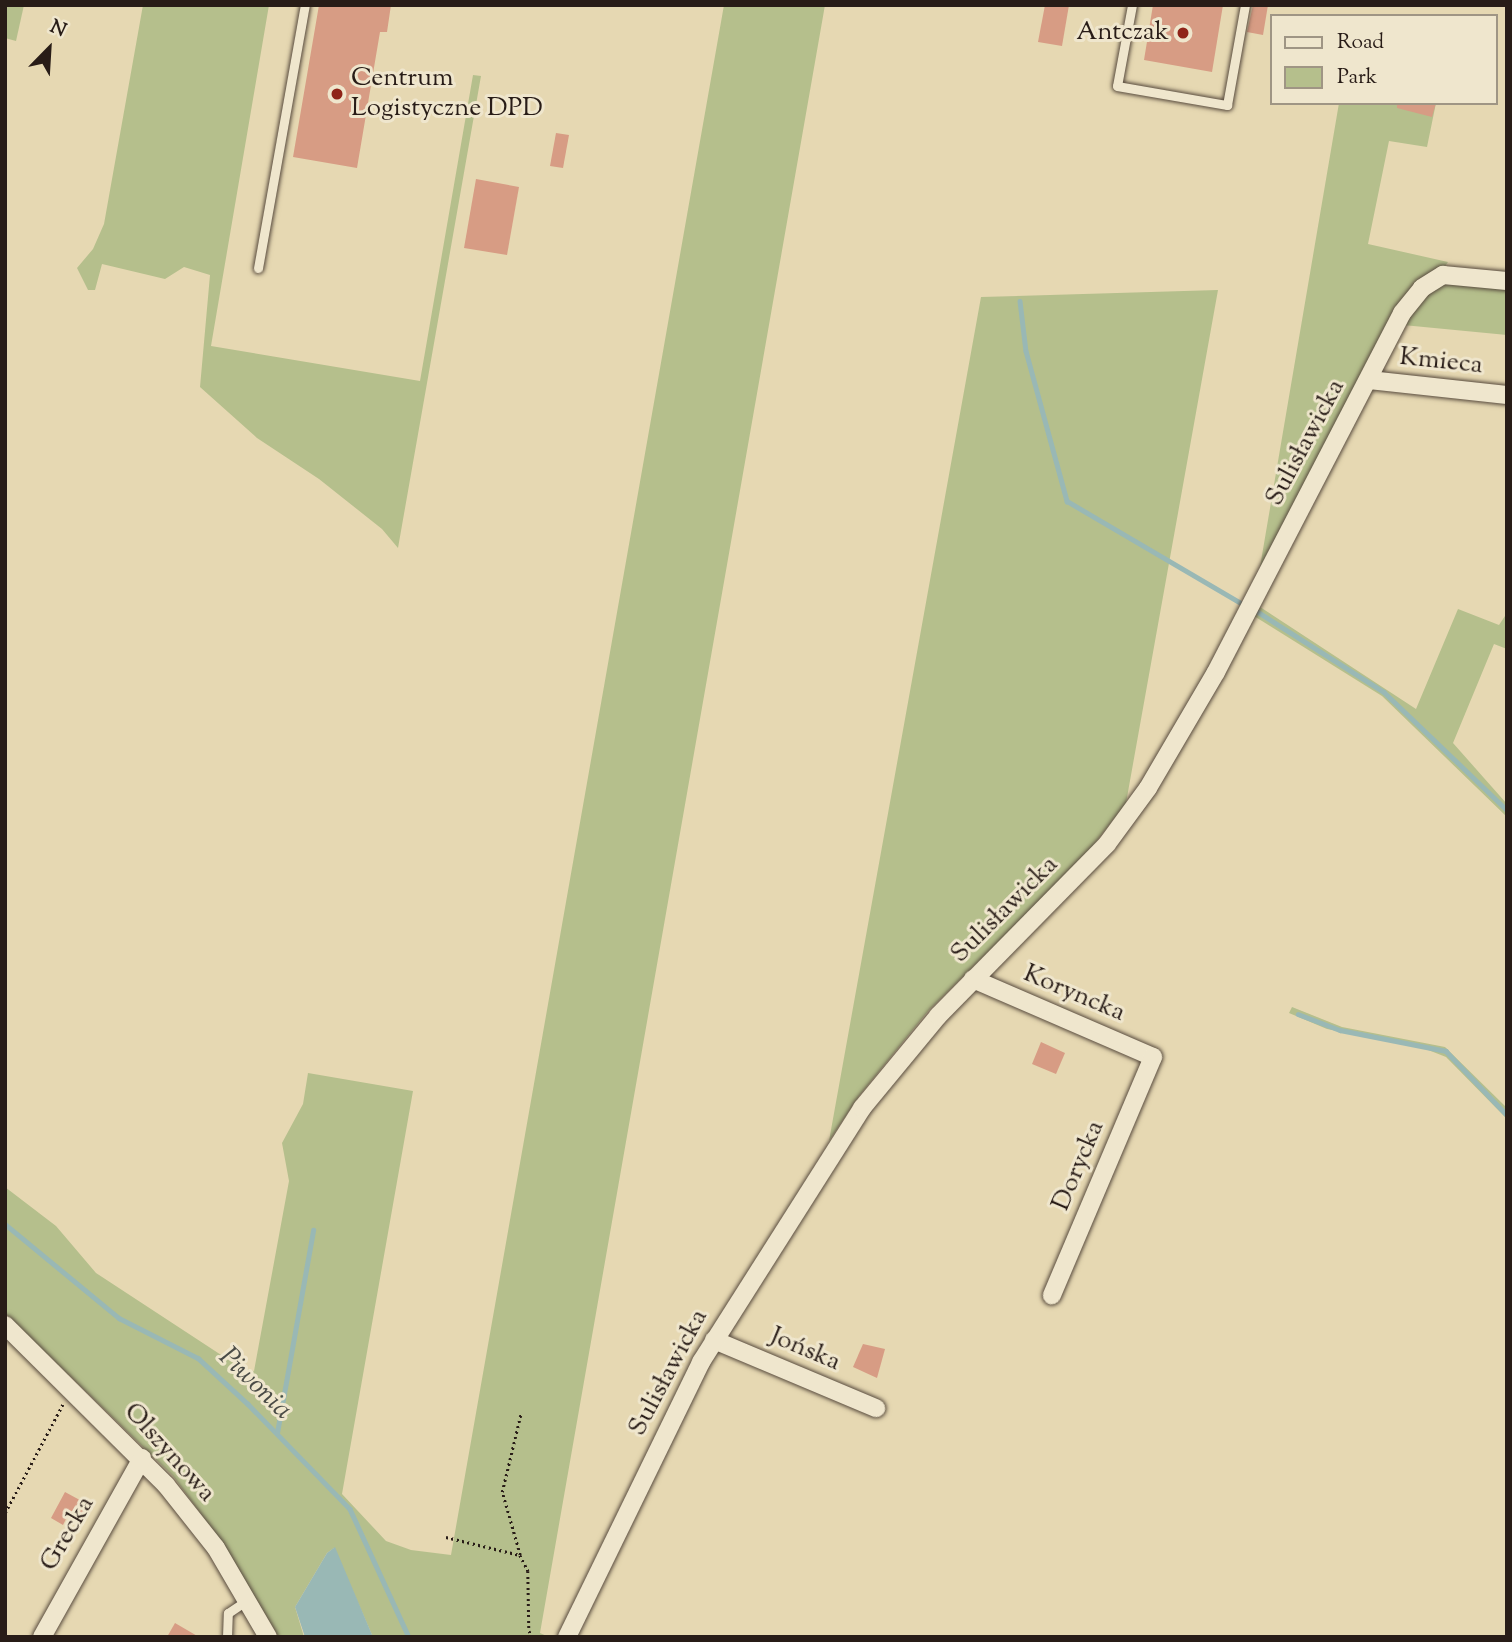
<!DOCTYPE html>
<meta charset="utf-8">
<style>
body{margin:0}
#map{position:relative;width:1512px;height:1642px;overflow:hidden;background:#e6d8b2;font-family:"Sorts Mill Goudy",serif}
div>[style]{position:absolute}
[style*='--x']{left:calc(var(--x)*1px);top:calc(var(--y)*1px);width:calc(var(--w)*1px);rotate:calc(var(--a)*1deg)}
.green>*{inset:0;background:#b5bf8c}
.water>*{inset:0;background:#99b8b5}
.stream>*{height:4.5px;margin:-2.25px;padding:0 2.25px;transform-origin:2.25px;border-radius:2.25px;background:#99b8b5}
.building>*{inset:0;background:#d79c84}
.path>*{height:2.5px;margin-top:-1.25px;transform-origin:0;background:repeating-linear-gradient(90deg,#281c17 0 2px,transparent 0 5.5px)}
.roads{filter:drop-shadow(0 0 2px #584b3e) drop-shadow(0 0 2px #584b3e)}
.lane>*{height:9px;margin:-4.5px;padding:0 4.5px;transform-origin:4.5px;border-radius:4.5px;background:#efe6cd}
.street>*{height:18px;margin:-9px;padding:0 9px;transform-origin:9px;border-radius:9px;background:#efe6cd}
.dots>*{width:19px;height:19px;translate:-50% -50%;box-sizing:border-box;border:4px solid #efe6cd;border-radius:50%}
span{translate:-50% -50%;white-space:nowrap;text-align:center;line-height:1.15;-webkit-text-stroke:6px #efe6cd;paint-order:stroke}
.poi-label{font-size:26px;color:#281c17}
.right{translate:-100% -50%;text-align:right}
.left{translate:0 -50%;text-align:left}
.street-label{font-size:26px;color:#281c17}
.water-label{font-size:28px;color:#4a4b46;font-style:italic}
.frame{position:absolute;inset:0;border:7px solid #281c17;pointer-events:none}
.legend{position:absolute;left:1270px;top:14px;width:228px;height:91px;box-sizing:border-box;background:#efe6cd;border:2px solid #9f9584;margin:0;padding:9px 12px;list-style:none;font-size:21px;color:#281c17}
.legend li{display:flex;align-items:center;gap:14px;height:35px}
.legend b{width:35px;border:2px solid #9f9584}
.north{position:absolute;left:14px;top:14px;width:70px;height:70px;-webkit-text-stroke:5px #efe6cd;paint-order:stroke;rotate:24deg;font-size:19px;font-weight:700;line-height:28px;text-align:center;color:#281c17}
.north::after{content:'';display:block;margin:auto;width:24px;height:32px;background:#281c17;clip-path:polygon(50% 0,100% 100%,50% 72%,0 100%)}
</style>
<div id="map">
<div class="green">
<i style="clip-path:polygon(5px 5px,24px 5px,16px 41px,5px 38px)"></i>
<i style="clip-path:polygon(143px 5px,269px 5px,211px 346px,420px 381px,473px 75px,481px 76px,398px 548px,382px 529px,319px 479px,257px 438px,200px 387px,210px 275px,184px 267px,165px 279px,102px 264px,95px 290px,88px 290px,77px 268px,93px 249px,104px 224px)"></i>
<i style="clip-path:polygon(724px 5px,825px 5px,540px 1633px,549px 1637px,373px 1637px,334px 1548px,327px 1553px,295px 1607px,304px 1637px,279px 1637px,218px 1537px,173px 1476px,5px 1313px,5px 1187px,56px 1226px,96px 1273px,241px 1368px,254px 1371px,289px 1181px,282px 1143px,303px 1104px,308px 1073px,413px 1091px,342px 1494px,386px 1541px,411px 1550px,451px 1555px)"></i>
<i style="clip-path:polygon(1339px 103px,1436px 103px,1427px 147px,1389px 141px,1368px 244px,1448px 262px,1342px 411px,1260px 567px)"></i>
<i style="clip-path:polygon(1443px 281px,1507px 288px,1507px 335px,1403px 325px,1420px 298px)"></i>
<i style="clip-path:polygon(1218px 290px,1126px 803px,1085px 856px,929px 1010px,859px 1096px,829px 1141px,981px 297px)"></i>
<i style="clip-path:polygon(1260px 607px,1416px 709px,1458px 609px,1499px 625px,1507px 613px,1507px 649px,1494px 644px,1453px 743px,1507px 804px,1507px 817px,1382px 696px,1254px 616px)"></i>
<i style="clip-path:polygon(1292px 1007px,1342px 1027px,1445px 1047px,1507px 1108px,1507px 1119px,1446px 1057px,1418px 1046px,1327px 1029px,1289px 1013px)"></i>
</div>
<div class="water">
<i style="clip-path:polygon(335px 1547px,373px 1637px,305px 1637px,295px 1607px,327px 1553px)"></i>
</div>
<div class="stream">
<i style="--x:1020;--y:301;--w:50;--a:83.2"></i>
<i style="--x:1026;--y:351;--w:156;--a:74.7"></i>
<i style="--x:1067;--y:501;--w:202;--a:30.4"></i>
<i style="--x:1258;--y:612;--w:149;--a:32.4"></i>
<i style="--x:1384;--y:692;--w:170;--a:43.8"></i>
<i style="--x:1298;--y:1014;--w:45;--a:20.9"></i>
<i style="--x:1340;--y:1030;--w:108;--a:11.2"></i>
<i style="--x:1446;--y:1051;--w:88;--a:46.4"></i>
<i style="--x:5;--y:1224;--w:148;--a:39.5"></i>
<i style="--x:119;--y:1318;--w:89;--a:26.9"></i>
<i style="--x:198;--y:1358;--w:68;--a:42.6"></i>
<i style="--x:248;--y:1404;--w:146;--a:45.8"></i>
<i style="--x:350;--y:1509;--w:141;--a:65.3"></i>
<i style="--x:277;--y:1433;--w:206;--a:-79.9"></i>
</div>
<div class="building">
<i style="clip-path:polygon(319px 5px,391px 5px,387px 32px,380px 32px,357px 168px,293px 157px)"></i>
<i style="clip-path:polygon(1045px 5px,1069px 5px,1062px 46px,1038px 42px)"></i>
<i style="clip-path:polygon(1153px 5px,1223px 5px,1212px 72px,1144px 60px)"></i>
<i style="clip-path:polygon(1253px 5px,1268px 5px,1263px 35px,1247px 32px)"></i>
<i style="clip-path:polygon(1397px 103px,1436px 103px,1432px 117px,1397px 108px)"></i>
<i style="clip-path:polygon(556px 133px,569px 135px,563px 168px,550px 166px)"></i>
<i style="clip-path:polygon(476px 179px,519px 187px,507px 255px,464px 248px)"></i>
<i style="clip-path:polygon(1041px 1042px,1065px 1053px,1056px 1074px,1032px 1064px)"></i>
<i style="clip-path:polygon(863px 1344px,885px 1349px,877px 1378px,853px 1367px)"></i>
<i style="clip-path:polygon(65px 1492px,89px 1505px,79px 1524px,67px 1517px,63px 1525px,51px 1518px)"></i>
<i style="clip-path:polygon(175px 1623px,199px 1637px,167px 1637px)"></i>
</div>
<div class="path">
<i style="--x:5;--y:1513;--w:123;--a:-62"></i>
<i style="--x:446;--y:1537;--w:76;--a:13.7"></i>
<i style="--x:520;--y:1555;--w:18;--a:63"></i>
<i style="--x:528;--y:1571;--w:60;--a:89"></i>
<i style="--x:529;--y:1631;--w:8;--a:50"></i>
<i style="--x:520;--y:1555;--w:66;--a:-105.9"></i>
<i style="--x:502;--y:1492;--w:81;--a:-76.5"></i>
</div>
<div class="roads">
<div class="lane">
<i style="--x:1132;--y:5;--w:82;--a:100.5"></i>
<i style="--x:1117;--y:86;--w:112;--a:9.8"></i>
<i style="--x:1227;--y:105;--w:102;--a:-79.8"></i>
<i style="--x:258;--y:268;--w:267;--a:-79.9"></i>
<i style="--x:227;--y:1637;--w:24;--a:-88"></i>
<i style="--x:228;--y:1613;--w:23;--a:-34"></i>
</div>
<div class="street">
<i style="--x:1369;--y:380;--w:139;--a:6.2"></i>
<i style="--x:973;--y:979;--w:196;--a:23.4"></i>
<i style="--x:1153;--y:1057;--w:259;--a:113"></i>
<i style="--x:5;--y:1325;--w:227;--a:44.8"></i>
<i style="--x:166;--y:1485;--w:80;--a:51.6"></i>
<i style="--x:216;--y:1548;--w:103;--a:59.7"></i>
<i style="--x:714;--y:1340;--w:176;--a:22.8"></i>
<i style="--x:42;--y:1637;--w:205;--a:-60.8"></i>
<i style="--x:567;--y:1637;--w:306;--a:-64"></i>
<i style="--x:701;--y:1362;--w:301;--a:-57.6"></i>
<i style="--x:862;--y:1108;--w:119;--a:-50.4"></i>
<i style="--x:938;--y:1016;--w:241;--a:-45.5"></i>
<i style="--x:1107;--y:844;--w:69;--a:-53.8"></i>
<i style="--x:1148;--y:788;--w:134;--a:-59.6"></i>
<i style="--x:1216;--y:672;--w:404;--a:-62.6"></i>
<i style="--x:1402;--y:313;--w:32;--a:-51"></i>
<i style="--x:1422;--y:288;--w:25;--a:-32"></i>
<i style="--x:1443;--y:275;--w:64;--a:5.4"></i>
</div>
</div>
<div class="dots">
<i style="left:1183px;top:33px;background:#8f2418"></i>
<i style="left:337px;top:94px;background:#8f2418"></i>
</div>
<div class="poi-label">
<span class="right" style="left:1169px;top:33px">Antczak</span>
<span class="left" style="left:351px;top:94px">Centrum<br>Logistyczne DPD</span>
</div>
<div class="street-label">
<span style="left:1441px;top:362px;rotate:6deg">Kmieca</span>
<span style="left:1306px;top:443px;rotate:-62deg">Sulisławicka</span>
<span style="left:1005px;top:910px;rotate:-45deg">Sulisławicka</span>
<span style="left:1074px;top:994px;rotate:23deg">Koryncka</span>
<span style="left:1079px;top:1166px;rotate:-67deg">Dorycka</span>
<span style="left:805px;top:1350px;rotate:23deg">Jońska</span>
<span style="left:669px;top:1373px;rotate:-62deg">Sulisławicka</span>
<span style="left:169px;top:1453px;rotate:48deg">Olszynowa</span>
<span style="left:68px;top:1534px;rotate:-60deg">Grecka</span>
</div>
<div class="water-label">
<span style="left:255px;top:1384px;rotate:44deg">Piwonia</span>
</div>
<div class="frame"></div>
<ul class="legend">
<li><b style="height:9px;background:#efe6cd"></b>Road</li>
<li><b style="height:19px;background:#b5bf8c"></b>Park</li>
</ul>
<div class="north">N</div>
</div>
